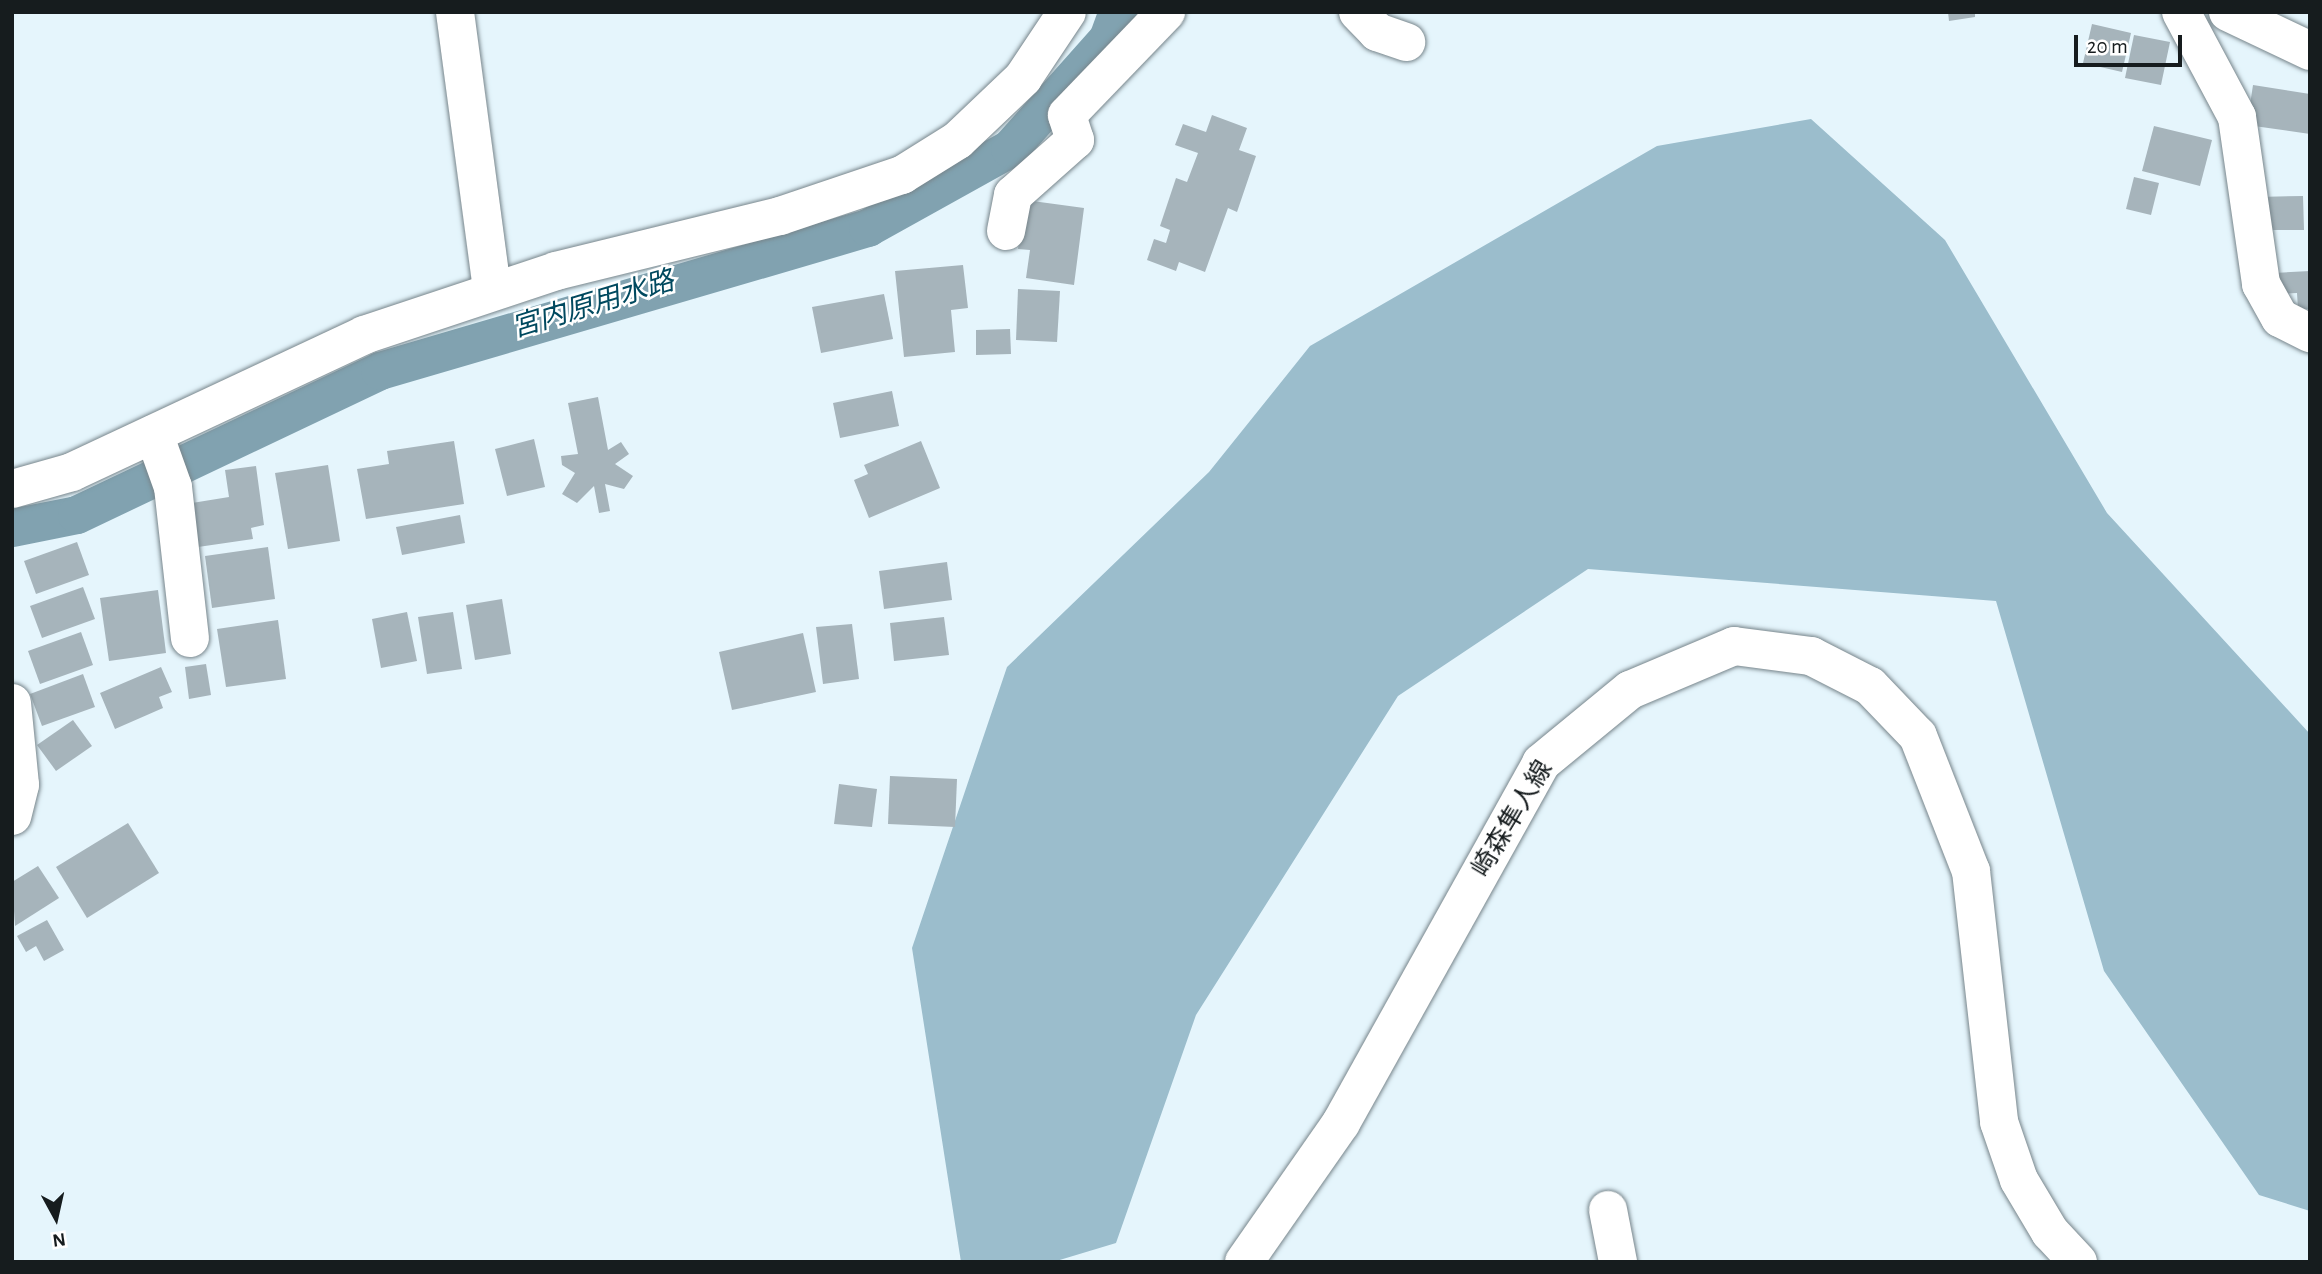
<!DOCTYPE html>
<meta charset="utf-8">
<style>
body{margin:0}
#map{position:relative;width:2322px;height:1274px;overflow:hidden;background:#e5f5fc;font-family:"Alegreya Sans","Noto Sans JP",sans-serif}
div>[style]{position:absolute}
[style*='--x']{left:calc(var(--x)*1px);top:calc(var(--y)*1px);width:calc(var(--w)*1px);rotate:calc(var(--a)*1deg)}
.forest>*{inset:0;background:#9bbdcc}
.canal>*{height:38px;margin:-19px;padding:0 19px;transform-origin:19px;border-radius:19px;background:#81a2b0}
.building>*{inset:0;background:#a6b4bb}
.roads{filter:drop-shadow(0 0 2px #77858b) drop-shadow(0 0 2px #77858b)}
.minor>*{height:38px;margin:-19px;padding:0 19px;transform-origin:19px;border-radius:19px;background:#fff}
.major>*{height:38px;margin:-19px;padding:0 19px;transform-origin:19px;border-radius:19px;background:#fff}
span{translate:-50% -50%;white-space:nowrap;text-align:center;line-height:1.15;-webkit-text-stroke:5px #fff;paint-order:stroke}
.street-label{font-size:26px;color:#161c1e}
.water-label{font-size:28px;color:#00495f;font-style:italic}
.frame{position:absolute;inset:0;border:14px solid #161c1e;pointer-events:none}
.north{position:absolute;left:21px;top:1183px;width:70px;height:70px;-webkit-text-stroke:5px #fff;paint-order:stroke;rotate:172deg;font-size:19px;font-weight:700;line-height:28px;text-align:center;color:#161c1e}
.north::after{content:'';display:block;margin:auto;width:24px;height:32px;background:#161c1e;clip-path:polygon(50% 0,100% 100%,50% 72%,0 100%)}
.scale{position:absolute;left:2074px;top:35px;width:108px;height:32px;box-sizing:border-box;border:4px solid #161c1e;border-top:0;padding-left:9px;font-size:21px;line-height:24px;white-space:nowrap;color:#161c1e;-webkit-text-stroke:5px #fff;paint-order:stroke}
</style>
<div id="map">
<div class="forest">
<i style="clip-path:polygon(1811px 119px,1945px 240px,2107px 513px,2310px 734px,2310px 1211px,2259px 1195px,2104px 971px,1996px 601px,1588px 569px,1398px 696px,1196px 1015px,1116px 1243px,1053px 1262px,961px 1262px,912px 948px,1007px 667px,1209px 472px,1310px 346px,1657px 146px)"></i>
</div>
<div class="canal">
<i style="--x:12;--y:528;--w:66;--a:-11.3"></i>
<i style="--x:77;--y:515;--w:335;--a:-25.4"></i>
<i style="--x:380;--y:371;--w:509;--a:-16.33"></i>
<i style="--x:868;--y:228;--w:162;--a:-29.1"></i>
<i style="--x:1010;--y:149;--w:147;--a:-48.3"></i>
<i style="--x:1108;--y:39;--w:29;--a:-70"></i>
</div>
<div class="building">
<i style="clip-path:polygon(1948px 12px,1975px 12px,1975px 17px,1949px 21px)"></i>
<i style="clip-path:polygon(2092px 24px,2131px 33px,2122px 72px,2083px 63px)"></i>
<i style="clip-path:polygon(2134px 35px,2170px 42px,2161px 85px,2125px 78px)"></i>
<i style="clip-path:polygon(2253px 85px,2310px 94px,2310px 134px,2247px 125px)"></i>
<i style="clip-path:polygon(1212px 115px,1247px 128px,1239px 150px,1256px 156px,1237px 212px,1228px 208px,1205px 272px,1179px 262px,1176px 271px,1147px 260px,1154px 239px,1166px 243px,1170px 230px,1160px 226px,1176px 178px,1187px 182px,1198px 153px,1175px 145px,1183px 124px,1206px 132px)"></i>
<i style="clip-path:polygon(2154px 126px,2212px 140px,2200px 186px,2142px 171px)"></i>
<i style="clip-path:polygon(2134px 177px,2159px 183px,2151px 215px,2126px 209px)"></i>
<i style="clip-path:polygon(2303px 196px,2304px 230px,2257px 230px,2257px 197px)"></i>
<i style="clip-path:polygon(1025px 200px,1084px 208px,1074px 285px,1026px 278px,1030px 250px,1018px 249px)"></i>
<i style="clip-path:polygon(963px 265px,968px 308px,951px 310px,955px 352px,904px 357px,895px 271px)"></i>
<i style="clip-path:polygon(2310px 271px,2310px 309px,2298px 309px,2297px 293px,2275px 294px,2274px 273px)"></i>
<i style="clip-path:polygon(1018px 289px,1060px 291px,1057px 342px,1016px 340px)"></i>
<i style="clip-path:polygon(884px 294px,893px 339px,821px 353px,812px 307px)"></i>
<i style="clip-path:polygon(1010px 329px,1011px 354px,976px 355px,976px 330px)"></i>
<i style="clip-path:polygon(892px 391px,899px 426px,840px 438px,833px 403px)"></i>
<i style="clip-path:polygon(598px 397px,608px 450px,621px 442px,629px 454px,615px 464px,633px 476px,624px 489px,605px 484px,610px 511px,599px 513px,594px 486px,577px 503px,562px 494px,575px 473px,562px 465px,561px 456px,578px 454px,568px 403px)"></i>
<i style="clip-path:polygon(534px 439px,545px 487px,507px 496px,495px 449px)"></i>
<i style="clip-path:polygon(454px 441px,464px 504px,366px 519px,357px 469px,389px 464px,387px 451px)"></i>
<i style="clip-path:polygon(921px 441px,940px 488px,869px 518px,854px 480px,868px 474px,864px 465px)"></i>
<i style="clip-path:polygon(328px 465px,340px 541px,288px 549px,275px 473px)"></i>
<i style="clip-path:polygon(256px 466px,264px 525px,251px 528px,253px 539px,198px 547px,192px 503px,229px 497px,225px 470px)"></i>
<i style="clip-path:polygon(460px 515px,465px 543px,402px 555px,396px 527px)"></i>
<i style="clip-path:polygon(77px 542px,89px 575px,36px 594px,24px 561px)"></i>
<i style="clip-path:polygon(268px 547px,275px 599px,212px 608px,205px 556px)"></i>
<i style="clip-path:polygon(947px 562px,952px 600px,884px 609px,879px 571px)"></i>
<i style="clip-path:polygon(83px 587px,95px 619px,42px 638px,30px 606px)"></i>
<i style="clip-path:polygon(158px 590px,166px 653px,109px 661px,100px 598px)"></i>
<i style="clip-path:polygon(502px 599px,511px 654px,475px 660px,466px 605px)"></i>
<i style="clip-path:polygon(407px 612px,417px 661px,381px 668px,372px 619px)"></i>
<i style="clip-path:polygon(453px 612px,462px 669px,427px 674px,418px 617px)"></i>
<i style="clip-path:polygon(944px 617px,949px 655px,894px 661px,890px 623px)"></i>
<i style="clip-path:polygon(278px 620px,286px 679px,226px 687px,217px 629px)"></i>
<i style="clip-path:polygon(852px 624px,859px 679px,823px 684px,816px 627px)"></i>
<i style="clip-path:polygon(81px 632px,93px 665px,40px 684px,28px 651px)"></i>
<i style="clip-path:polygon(803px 633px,816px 692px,732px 710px,719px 652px)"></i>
<i style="clip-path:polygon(206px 664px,211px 695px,189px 699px,185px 667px)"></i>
<i style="clip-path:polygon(161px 667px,172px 692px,159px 697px,163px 708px,115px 729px,100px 693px)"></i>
<i style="clip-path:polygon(83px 674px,95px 707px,42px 726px,30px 694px)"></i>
<i style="clip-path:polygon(73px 720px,92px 746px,56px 771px,37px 745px)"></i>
<i style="clip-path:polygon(890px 776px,957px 779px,955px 827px,888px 824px)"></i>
<i style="clip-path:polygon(839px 784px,877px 789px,872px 827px,834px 824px)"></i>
<i style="clip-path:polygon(128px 823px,159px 873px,87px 918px,56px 867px)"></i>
<i style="clip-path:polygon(38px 866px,59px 898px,15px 926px,12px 882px)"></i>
<i style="clip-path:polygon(47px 920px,64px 950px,44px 961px,36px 946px,26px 952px,17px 936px)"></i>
</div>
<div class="roads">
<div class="minor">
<i style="--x:455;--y:12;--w:281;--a:82.4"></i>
<i style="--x:1358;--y:12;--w:28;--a:46"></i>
<i style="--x:1377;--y:32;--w:31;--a:19"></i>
<i style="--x:2181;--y:12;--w:119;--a:61.9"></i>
<i style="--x:2237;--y:117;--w:169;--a:81.8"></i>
<i style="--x:2261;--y:284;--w:39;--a:61"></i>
<i style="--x:2280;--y:318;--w:34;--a:27"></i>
<i style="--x:2228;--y:12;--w:91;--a:25.4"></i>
<i style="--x:1006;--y:231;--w:37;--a:-79"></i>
<i style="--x:1013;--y:195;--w:83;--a:-41.6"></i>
<i style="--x:1075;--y:140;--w:26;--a:-108"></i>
<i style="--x:1067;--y:115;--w:143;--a:-46.1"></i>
<i style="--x:154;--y:434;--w:56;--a:70.3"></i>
<i style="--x:173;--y:487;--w:152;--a:83.6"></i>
<i style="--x:12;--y:489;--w:62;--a:-15.8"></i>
<i style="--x:72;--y:472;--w:323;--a:-25.1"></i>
<i style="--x:364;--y:335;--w:202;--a:-18.4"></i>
<i style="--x:556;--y:271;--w:231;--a:-13.8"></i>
<i style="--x:780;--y:216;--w:129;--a:-18.6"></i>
<i style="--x:902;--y:175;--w:66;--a:-32"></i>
<i style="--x:958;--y:140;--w:90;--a:-43.6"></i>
<i style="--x:1023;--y:78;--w:79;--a:-56.3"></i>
<i style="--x:12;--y:703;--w:82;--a:84.4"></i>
<i style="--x:20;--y:785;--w:32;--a:104"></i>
<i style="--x:1608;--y:1210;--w:53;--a:79.1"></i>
</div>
<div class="major">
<i style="--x:1244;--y:1262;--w:169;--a:-55.1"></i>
<i style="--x:1341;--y:1123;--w:412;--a:-60.9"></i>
<i style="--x:1541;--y:763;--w:115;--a:-39.4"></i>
<i style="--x:1630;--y:690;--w:113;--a:-22.9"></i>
<i style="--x:1734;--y:646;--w:78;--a:7.4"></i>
<i style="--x:1811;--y:656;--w:66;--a:27"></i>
<i style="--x:1870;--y:686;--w:69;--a:46.2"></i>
<i style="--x:1918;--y:736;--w:145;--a:68.6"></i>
<i style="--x:1971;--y:871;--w:253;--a:83.6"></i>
<i style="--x:1999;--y:1122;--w:61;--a:71"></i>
<i style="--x:2019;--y:1180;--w:61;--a:59.2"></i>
<i style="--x:2050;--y:1232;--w:41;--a:47"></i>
</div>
</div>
<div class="street-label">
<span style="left:1513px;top:819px;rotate:-59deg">崎森隼人線</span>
</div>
<div class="water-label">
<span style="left:593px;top:305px;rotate:-17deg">宮内原用水路</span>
</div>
<div class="frame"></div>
<div class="north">N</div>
<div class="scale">20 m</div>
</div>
